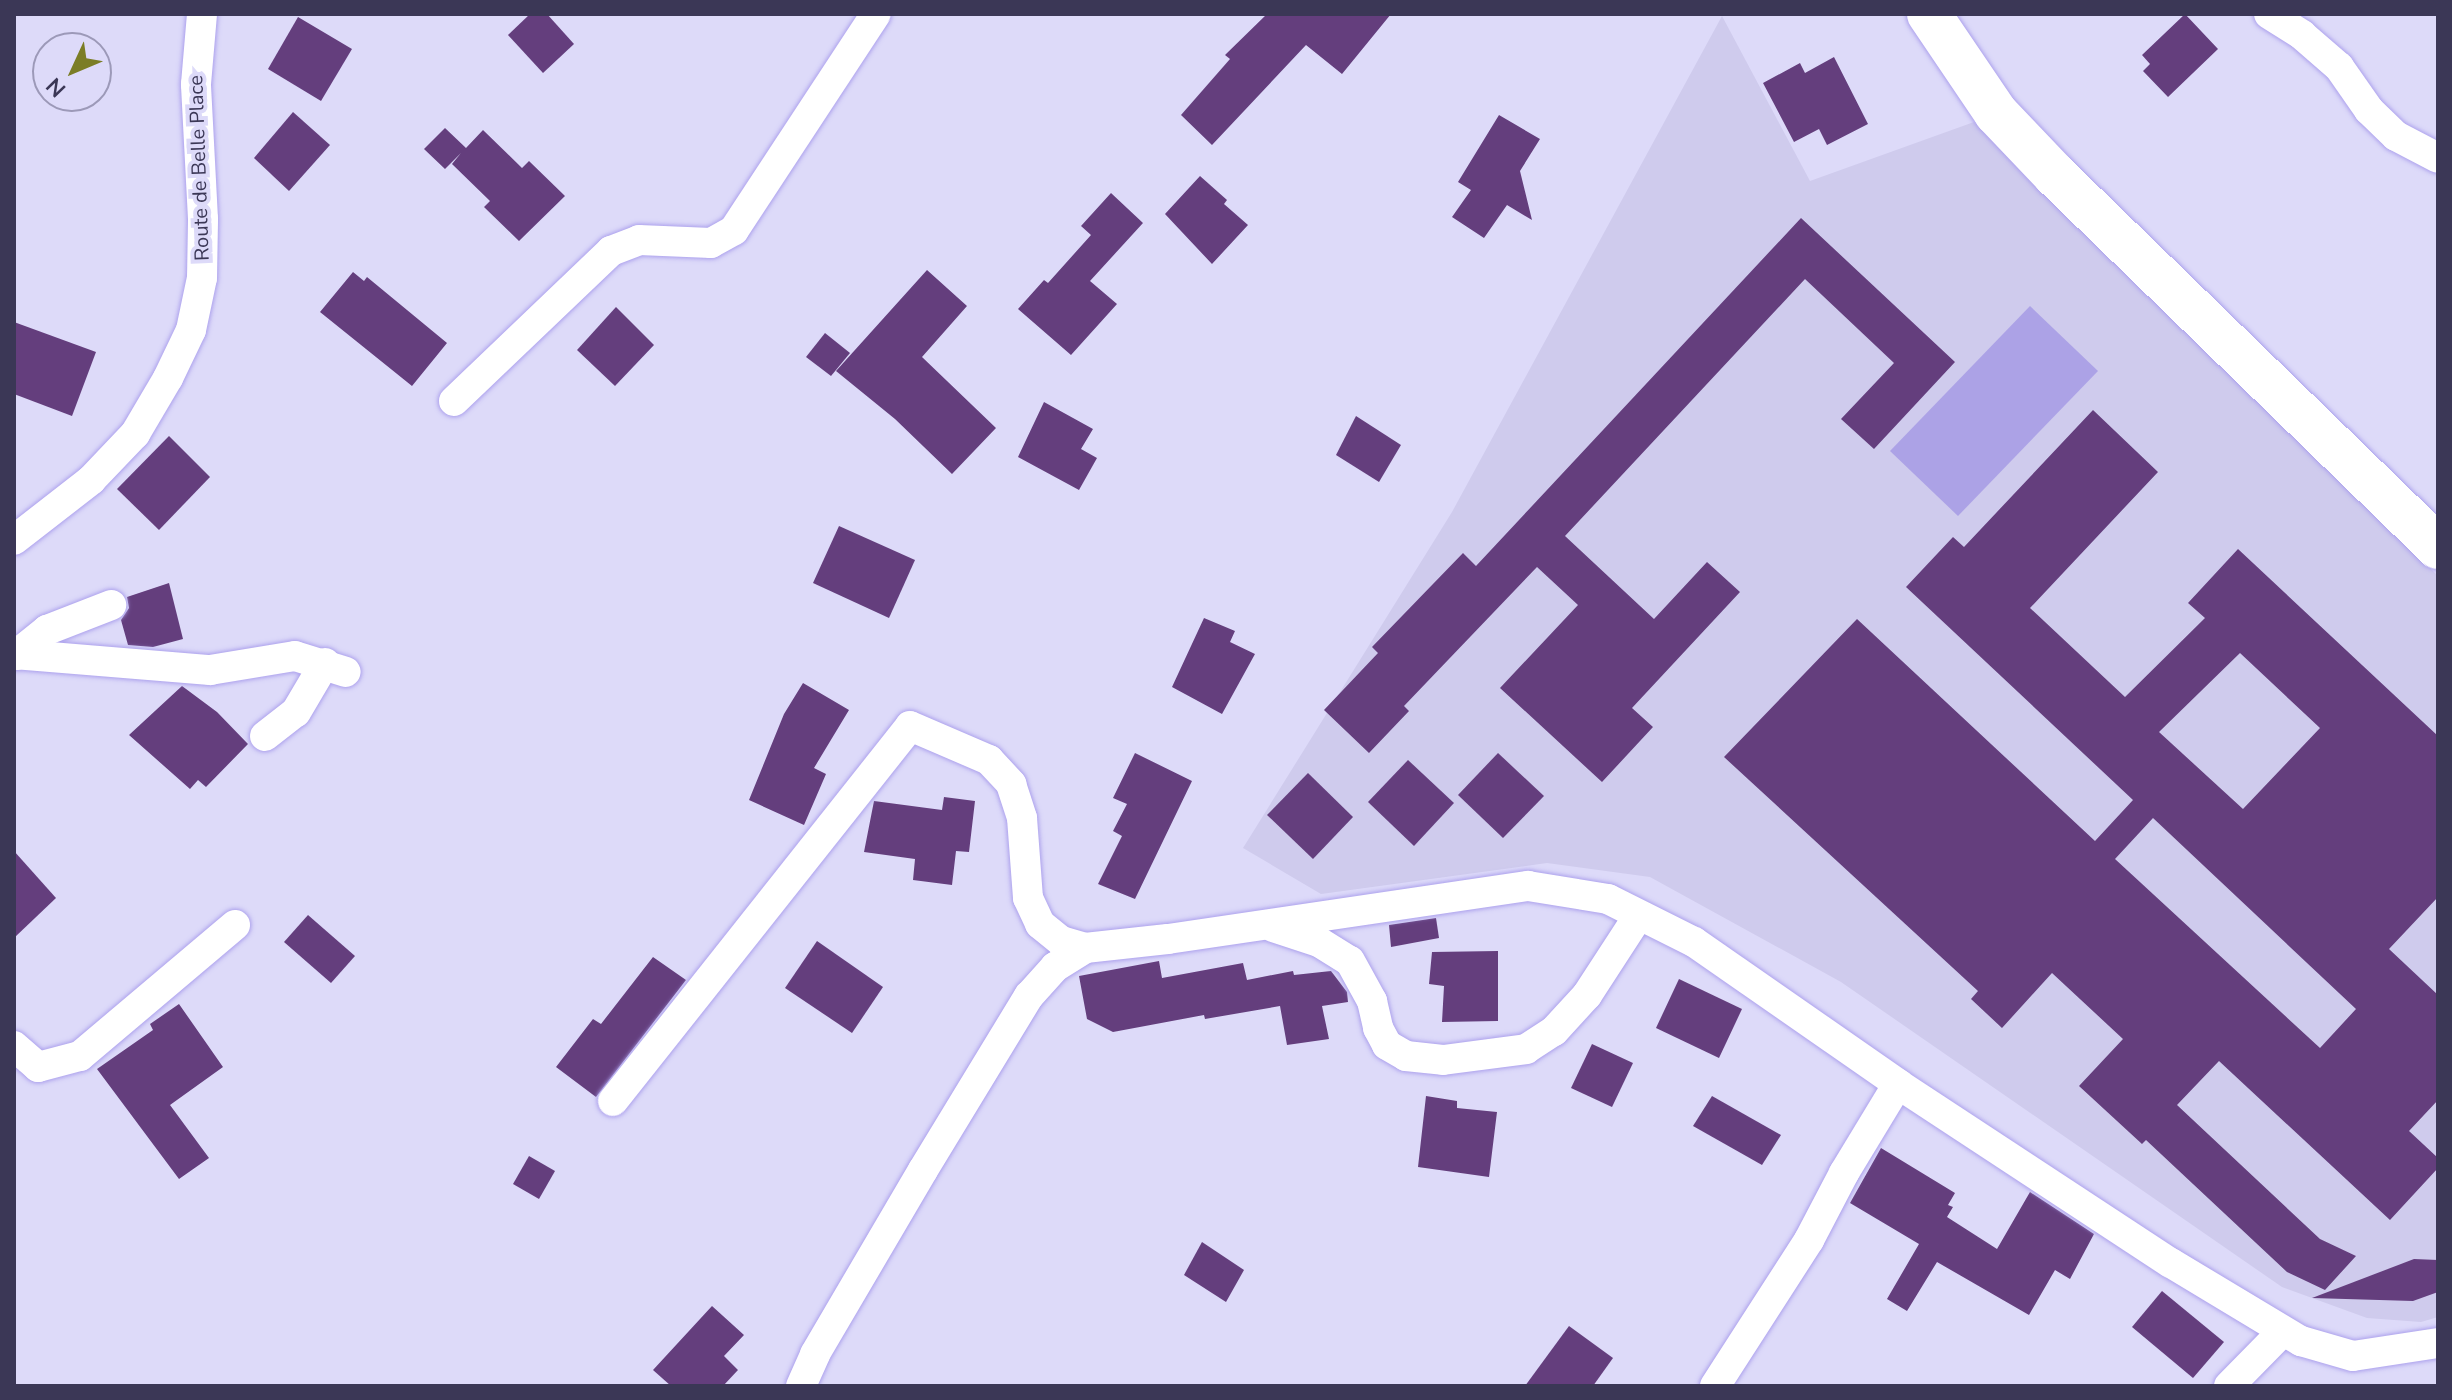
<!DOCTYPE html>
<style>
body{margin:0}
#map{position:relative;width:2452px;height:1400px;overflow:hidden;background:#dddaf9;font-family:"Nunito Sans",sans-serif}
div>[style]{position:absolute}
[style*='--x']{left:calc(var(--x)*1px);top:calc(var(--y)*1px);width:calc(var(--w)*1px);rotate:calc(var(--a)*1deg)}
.built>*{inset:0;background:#cfcbed}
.green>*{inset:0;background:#aca2e6}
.building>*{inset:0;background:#643e7d}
.roads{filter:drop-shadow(0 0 2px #ada2ed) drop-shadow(0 0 2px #ada2ed)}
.minor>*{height:30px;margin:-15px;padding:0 15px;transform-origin:15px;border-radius:15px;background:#fff}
.primary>*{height:44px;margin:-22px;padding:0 22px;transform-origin:22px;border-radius:22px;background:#fff}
span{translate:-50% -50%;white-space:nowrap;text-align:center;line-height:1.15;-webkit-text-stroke:8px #dddaf9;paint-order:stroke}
.street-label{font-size:20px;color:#3b3756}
.frame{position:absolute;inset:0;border:16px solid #3b3756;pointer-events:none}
.north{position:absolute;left:32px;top:32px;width:80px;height:80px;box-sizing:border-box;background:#dddaf9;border:2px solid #9c99b8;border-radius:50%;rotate:226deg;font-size:22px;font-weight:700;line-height:32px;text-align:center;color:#3b3756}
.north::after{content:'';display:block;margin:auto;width:28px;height:36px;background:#7b7d26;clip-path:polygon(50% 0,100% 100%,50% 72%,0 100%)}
</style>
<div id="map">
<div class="built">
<i style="clip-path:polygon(1722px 16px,1810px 181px,1974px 122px,2438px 576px,2438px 1317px,2421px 1322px,2367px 1318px,2282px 1287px,1841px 982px,1650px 877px,1547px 863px,1321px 894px,1243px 848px,1452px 512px)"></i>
</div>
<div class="green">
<i style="clip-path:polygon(2030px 306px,2098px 371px,1958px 516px,1890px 451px)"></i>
</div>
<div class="building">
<i style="clip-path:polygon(530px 14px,547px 14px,574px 44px,543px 73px,508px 35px)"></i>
<i style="clip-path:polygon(1267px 14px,1391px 14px,1342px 74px,1306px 45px,1212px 145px,1181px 115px,1230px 59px,1225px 55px)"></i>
<i style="clip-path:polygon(2185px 14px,2218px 49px,2168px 97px,2143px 71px,2150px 64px,2142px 55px)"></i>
<i style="clip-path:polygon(298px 17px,352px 49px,321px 101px,268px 69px)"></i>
<i style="clip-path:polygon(1834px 57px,1868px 124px,1827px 145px,1819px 129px,1794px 142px,1763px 83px,1800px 63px,1805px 73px)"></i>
<i style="clip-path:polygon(293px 112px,330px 145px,289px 191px,254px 158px)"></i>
<i style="clip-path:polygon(1499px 115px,1540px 139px,1520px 171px,1532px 220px,1507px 205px,1484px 238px,1452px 217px,1471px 190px,1458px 182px)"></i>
<i style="clip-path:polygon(445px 128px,466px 148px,483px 130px,522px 168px,529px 161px,565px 196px,519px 241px,484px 207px,490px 201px,452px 164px,461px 153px,445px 169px,424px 149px)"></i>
<i style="clip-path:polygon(1200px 176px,1227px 200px,1224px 204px,1248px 225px,1212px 264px,1165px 214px)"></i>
<i style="clip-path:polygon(1111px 193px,1143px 223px,1090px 281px,1117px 304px,1071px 355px,1018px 309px,1044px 280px,1048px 283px,1091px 235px,1081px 226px)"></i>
<i style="clip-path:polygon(1801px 218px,1955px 362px,1874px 449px,1841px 419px,1894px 363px,1805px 279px,1565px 536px,1654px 619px,1707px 562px,1740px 592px,1632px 708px,1653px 727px,1602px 782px,1500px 688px,1578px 605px,1537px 567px,1404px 706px,1409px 711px,1369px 753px,1324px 710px,1378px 653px,1372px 647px,1463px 553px,1476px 566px)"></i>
<i style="clip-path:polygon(927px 270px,967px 306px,922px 357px,996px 428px,952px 474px,895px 419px,836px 371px)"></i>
<i style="clip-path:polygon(353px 272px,364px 281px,367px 277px,447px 343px,412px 386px,320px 312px)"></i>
<i style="clip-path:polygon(616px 307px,654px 345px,615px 386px,577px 350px)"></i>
<i style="clip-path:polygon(14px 322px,96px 352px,72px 416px,14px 394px)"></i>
<i style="clip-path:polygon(825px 333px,850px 353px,831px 376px,806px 357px)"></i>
<i style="clip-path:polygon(1044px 402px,1093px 429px,1081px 449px,1097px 458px,1079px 490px,1018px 457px)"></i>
<i style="clip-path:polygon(evenodd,2093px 410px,2158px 472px,2030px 608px,2125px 697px,2205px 618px,2188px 603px,2238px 549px,2438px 736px,2438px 897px,2389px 949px,2438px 995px,2438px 1100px,2409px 1131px,2438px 1158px,2438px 1168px,2390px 1220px,2219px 1061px,2177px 1105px,2320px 1239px,2356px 1256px,2325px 1290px,2287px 1272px,2146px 1140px,2142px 1144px,2079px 1086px,2123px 1039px,2052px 973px,2002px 1028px,1971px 999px,1978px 991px,1724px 757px,1857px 619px,2095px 841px,2133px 800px,1906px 587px,1953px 537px,1964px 547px,2093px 410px,2240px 653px,2320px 728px,2243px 809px,2159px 732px,2240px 653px,2093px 410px,2153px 818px,2356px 1009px,2320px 1048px,2115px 859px,2153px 818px)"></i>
<i style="clip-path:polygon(1356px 416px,1401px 445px,1379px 482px,1336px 455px)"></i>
<i style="clip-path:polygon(169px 436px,210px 477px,159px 530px,117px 489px)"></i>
<i style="clip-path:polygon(839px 526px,915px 560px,889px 618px,813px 583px)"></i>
<i style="clip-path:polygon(169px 583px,183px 639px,153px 647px,128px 645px,121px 620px,129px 608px,127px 597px)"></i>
<i style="clip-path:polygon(1204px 618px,1235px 631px,1230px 642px,1255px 654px,1222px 714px,1172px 687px)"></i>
<i style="clip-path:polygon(803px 683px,849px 710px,814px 768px,826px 774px,804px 825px,749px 800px,784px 714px)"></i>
<i style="clip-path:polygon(182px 686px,217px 712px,248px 744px,206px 787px,198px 780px,190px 789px,129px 735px)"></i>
<i style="clip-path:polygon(1135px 753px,1192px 781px,1135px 899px,1098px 884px,1122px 836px,1113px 831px,1127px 804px,1113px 798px)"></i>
<i style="clip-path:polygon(1498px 753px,1544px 796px,1503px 838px,1458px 795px)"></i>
<i style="clip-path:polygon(1408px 760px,1454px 803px,1414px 846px,1368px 802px)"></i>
<i style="clip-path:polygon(1308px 773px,1353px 817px,1313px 859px,1267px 815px)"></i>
<i style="clip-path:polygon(944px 797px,975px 801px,969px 852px,956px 851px,952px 885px,913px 880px,915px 859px,864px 852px,874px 801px,942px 810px)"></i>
<i style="clip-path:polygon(14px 851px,56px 898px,14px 938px)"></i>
<i style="clip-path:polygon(308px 915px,355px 956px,331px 983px,284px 942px)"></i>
<i style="clip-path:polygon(1436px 918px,1439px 938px,1391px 947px,1389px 925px)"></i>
<i style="clip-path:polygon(817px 941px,883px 987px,852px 1033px,785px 988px)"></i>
<i style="clip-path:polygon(1498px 951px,1498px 1021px,1442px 1022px,1444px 986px,1429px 984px,1432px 952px)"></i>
<i style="clip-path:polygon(653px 957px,686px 980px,596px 1097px,556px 1067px,593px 1019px,601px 1024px)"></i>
<i style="clip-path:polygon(1159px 961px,1162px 978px,1243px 963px,1247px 980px,1293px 971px,1294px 975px,1331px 971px,1347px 992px,1348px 1002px,1322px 1006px,1329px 1039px,1287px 1045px,1280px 1006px,1205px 1019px,1204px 1015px,1113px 1032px,1087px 1019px,1079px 976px)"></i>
<i style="clip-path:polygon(1679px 979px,1742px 1009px,1719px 1058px,1656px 1028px)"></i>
<i style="clip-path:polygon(179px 1004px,223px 1067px,170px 1105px,209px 1158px,179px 1179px,97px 1069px,153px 1030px,150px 1024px)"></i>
<i style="clip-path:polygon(1592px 1044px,1633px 1063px,1612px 1107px,1571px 1088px)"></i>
<i style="clip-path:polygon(1426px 1096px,1457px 1101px,1457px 1108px,1497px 1112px,1489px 1177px,1418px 1167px)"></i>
<i style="clip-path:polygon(1712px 1096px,1781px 1135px,1762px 1165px,1693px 1126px)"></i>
<i style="clip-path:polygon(1881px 1148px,1955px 1193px,1948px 1205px,1953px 1207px,1947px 1217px,1997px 1249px,2030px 1192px,2094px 1234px,2070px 1279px,2055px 1270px,2029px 1315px,1937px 1262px,1907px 1311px,1887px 1299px,1919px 1244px,1850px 1203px)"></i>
<i style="clip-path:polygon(529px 1156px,555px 1171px,539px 1199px,513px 1184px)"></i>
<i style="clip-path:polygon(1202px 1242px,1244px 1270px,1226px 1302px,1184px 1275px)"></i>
<i style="clip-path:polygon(2414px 1259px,2438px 1260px,2438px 1292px,2413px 1301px,2312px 1298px)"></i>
<i style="clip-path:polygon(2162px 1291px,2224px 1342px,2193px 1378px,2132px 1327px)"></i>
<i style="clip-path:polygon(712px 1306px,744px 1335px,724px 1356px,738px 1370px,723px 1386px,671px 1386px,653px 1370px)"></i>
<i style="clip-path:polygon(1569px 1326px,1613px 1358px,1593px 1386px,1525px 1386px)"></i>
</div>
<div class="roads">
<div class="minor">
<i style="--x:2269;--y:14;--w:39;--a:32"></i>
<i style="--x:2302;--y:35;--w:49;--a:40.9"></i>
<i style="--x:2339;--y:67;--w:52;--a:55.1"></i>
<i style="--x:2369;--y:110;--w:37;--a:44"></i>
<i style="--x:2396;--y:136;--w:47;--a:27.6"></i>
<i style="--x:454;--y:401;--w:217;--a:-43.7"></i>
<i style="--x:611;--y:251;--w:30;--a:-21"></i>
<i style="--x:639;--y:240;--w:72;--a:2.4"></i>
<i style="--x:711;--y:243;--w:26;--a:-29"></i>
<i style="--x:734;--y:230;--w:258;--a:-56.7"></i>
<i style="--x:14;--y:540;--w:98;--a:-37.9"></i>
<i style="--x:91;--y:480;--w:64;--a:-46.3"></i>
<i style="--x:135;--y:434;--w:65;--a:-59.5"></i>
<i style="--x:168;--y:378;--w:53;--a:-64.4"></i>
<i style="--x:191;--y:330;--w:53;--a:-78.1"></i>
<i style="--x:202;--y:278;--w:59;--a:-89"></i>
<i style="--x:203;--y:219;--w:135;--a:-93"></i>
<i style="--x:196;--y:84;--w:70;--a:-85.1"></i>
<i style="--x:14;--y:654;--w:197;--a:4.7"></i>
<i style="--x:210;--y:670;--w:86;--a:-9.4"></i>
<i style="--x:295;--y:656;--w:53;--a:17.4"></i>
<i style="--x:16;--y:655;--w:40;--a:-39"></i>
<i style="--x:47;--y:630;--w:69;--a:-21.3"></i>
<i style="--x:265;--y:736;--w:39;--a:-38"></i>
<i style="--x:296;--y:712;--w:57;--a:-59.4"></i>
<i style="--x:1273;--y:927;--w:48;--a:18.1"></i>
<i style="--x:1319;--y:942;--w:36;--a:32"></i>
<i style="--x:1350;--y:961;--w:46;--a:61.2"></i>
<i style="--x:1372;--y:1001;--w:28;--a:77"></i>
<i style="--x:1378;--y:1028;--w:19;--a:62"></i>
<i style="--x:1387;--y:1045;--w:22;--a:30"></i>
<i style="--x:1406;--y:1056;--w:37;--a:6"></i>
<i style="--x:1443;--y:1060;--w:84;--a:-7.5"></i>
<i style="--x:1526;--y:1049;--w:33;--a:-33"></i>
<i style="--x:1554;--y:1031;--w:49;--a:-47.5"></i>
<i style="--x:1587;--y:995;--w:95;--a:-57"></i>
<i style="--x:14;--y:1046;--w:32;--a:41"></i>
<i style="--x:38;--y:1067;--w:43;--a:-14.7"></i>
<i style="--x:80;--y:1056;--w:203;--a:-40.2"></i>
<i style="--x:613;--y:1101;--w:478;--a:-51.6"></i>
<i style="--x:910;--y:726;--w:86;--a:23.3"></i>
<i style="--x:989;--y:760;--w:33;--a:47"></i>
<i style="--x:1011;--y:784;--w:36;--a:72"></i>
<i style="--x:1022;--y:818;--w:80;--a:85.7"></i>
<i style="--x:1028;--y:898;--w:29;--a:65"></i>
<i style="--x:1040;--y:924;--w:27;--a:39"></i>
<i style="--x:1061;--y:941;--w:25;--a:16"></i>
<i style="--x:801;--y:1386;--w:35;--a:-66"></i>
<i style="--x:815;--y:1354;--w:213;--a:-59.6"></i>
<i style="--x:923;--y:1170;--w:204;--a:-58.7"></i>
<i style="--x:1029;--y:996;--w:39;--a:-48"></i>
<i style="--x:1055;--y:967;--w:36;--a:-32"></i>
<i style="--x:1085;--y:948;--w:83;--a:-6.2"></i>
<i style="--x:1168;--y:939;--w:364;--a:-8.4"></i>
<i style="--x:1528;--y:886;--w:81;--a:9.2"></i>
<i style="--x:1608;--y:899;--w:96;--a:26.6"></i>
<i style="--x:1694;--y:942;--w:249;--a:34.8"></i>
<i style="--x:1898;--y:1084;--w:326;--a:33.3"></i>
<i style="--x:2171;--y:1263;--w:152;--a:31"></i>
<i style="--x:2301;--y:1341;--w:54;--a:16.1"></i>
<i style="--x:2353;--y:1356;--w:86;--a:-8.7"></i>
<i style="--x:1715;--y:1386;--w:174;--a:-57.2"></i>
<i style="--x:1809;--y:1240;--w:76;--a:-62.4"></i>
<i style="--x:1844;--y:1173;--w:104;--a:-58.8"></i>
<i style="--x:2229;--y:1386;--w:77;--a:-45.5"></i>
</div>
<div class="primary">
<i style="--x:1929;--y:14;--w:120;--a:55.9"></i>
<i style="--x:1996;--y:113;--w:86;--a:46.4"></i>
<i style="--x:2055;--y:175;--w:534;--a:44.17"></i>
</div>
</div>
<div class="street-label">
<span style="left:199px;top:168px;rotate:-92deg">Route de Belle Place</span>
</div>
<div class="frame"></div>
<div class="north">N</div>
</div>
